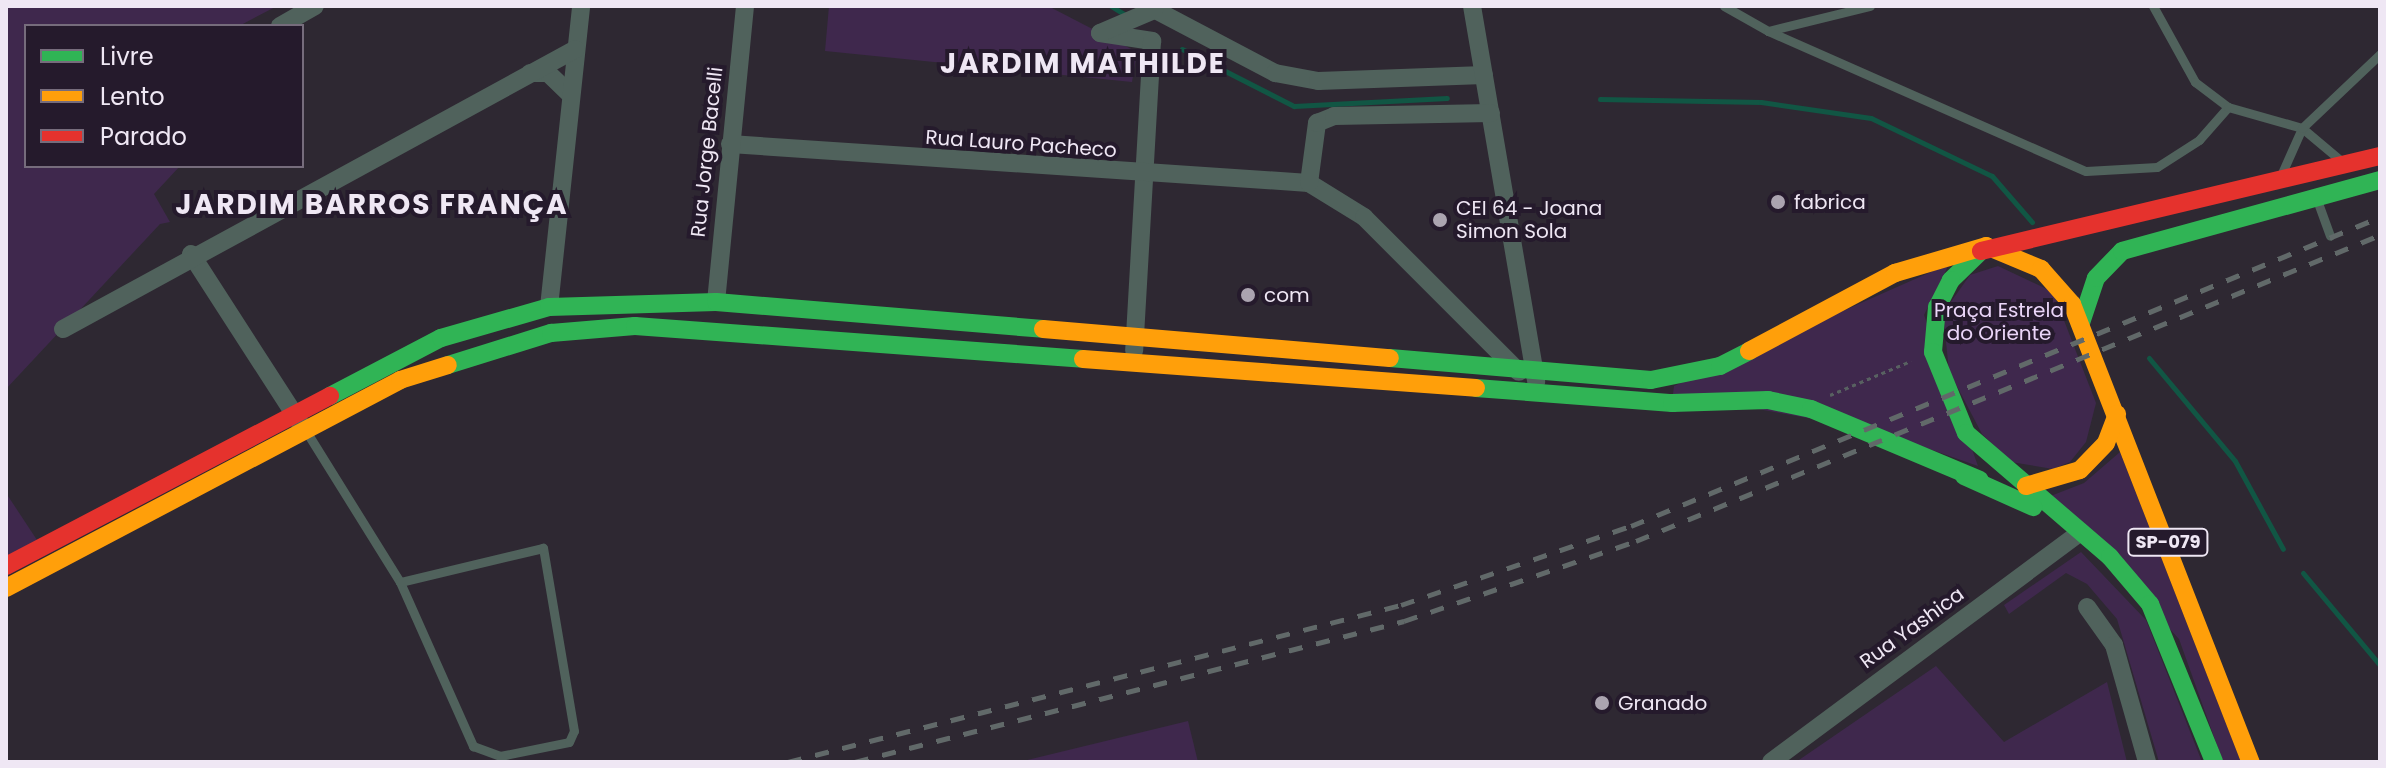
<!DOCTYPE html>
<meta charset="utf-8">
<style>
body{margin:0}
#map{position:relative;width:2386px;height:768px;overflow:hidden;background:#2e2832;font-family:Poppins,sans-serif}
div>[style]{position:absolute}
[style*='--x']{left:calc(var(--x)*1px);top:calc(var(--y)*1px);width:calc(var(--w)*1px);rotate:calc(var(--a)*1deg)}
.green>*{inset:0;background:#3f284d}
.stream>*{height:5px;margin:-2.5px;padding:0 2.5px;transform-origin:2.5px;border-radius:2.5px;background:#115644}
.path>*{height:3px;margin-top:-1.5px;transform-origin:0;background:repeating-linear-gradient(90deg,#586161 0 4px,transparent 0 8px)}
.lane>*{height:9px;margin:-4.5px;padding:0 4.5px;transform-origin:4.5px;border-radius:4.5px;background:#50625c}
.street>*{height:18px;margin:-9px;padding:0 9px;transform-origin:9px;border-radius:9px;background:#50625c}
.fast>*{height:18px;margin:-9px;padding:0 9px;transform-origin:9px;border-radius:9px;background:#30b455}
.slow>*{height:18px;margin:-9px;padding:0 9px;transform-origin:9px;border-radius:9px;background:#ff9f0a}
.jam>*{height:18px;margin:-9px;padding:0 9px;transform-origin:9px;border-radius:9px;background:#e5322d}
.rail>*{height:5px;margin-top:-2.5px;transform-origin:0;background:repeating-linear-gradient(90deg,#616969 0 14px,transparent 0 28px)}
.dots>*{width:22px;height:22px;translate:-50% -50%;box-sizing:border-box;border:4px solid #251a2c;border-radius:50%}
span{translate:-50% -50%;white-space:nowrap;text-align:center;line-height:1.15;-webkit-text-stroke:8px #251a2c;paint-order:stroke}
.shield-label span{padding:2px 6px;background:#251a2c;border:2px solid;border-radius:6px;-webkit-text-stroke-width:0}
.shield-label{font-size:18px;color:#efe7f4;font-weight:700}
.street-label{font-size:20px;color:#efe7f4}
.poi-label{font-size:20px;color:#efe7f4}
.left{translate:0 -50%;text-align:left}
.park-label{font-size:20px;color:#ebd6f9}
.district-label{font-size:28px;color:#efe7f4;font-weight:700;letter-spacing:2px}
.frame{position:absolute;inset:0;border:8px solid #efe7f4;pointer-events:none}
.legend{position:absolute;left:24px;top:24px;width:280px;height:144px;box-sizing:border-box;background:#251a2c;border:2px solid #766c7c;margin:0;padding:10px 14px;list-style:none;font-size:24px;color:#efe7f4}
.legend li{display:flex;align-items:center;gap:16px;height:40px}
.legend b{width:40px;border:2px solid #766c7c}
</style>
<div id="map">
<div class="green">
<i style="clip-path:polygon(6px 6px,277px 6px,239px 26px,26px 26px,26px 166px,180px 166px,154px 194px,170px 222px,160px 224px,6px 389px)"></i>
<i style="clip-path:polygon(829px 6px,1048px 6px,1137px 52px,1132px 82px,825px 51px)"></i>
<i style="clip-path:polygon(1949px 264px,1924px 315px,1978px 466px,1875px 430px,1673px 394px,1674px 386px)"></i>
<i style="clip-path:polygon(1998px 266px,2053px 292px,2096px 403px,2086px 442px,2070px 462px,2053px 469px,2011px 462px,1982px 434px,1949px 371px,1943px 313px,1970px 275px)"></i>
<i style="clip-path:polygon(2120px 452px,2241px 762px,2223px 762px,2179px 639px,2048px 497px,2084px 483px)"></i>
<i style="clip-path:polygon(6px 493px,37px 540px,6px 557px)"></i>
<i style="clip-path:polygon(2081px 552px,2146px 620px,2202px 762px,2159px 762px,2117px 619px,2087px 584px,2066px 573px,2009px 614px,2004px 605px)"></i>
<i style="clip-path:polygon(1936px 666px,2004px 742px,2107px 682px,2127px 762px,1796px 762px)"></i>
<i style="clip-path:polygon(1188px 721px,1198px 762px,1019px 762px)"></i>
</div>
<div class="stream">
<i style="--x:1111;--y:6;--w:15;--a:32"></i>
<i style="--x:1182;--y:49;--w:126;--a:27"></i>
<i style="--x:1294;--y:106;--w:153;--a:-3"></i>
<i style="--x:1600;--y:99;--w:161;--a:1.1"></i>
<i style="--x:1761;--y:102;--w:111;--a:8.3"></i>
<i style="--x:1871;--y:118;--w:134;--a:25.6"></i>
<i style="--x:1992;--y:176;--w:61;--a:49"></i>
<i style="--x:2149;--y:358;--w:134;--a:50.1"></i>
<i style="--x:2235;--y:461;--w:100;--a:61.4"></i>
<i style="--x:2303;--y:573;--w:120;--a:50.1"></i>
</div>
<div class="path">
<i style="--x:1830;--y:395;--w:88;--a:-22.8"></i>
</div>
<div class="lane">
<i style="--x:1724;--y:6;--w:51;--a:29.6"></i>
<i style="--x:1870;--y:6;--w:105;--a:166.2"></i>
<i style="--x:1768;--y:31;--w:347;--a:23.8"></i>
<i style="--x:2086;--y:171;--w:71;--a:-3.2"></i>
<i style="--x:2157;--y:167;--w:50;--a:-32.7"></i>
<i style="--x:2199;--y:140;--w:44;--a:-48.7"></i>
<i style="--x:2153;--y:6;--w:87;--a:61.1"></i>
<i style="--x:2195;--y:82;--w:41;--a:37.1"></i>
<i style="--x:2228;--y:107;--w:77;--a:15.8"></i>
<i style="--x:2302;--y:128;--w:48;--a:40"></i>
<i style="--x:2282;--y:173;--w:49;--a:-66"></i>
<i style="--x:2302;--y:128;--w:108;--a:-43.5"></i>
<i style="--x:2317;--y:200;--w:38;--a:70"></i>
<i style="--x:306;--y:431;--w:178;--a:58.1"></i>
<i style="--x:400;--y:582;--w:180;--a:66"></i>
<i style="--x:473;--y:746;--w:29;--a:20"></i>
<i style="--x:500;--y:756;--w:70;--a:-11.5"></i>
<i style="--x:569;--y:742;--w:12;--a:-66"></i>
<i style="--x:574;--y:731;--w:186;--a:-99.6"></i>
<i style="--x:543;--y:548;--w:147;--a:166.6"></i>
</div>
<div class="street">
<i style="--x:1148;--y:6;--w:144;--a:27.8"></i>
<i style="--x:1275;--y:73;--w:44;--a:10.5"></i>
<i style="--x:1318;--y:81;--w:166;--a:-2.1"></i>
<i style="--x:1472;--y:6;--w:381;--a:80.3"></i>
<i style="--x:280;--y:26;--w:40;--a:-29.7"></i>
<i style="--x:1100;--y:33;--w:53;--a:8.7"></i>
<i style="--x:1152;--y:41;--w:310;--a:93.3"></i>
<i style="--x:1100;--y:33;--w:59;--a:-23.1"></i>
<i style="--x:530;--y:73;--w:18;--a:0"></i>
<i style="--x:548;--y:73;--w:32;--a:44"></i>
<i style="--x:730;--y:144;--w:580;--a:3.85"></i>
<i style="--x:1309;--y:183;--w:65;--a:31.7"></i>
<i style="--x:1364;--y:217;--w:219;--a:45"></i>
<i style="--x:1309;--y:183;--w:61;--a:-82.4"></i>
<i style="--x:1317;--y:123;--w:18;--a:-22"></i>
<i style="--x:1334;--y:116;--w:157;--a:-1.1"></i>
<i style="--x:191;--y:254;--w:201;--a:57.2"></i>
<i style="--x:716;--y:302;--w:297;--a:-84.4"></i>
<i style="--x:549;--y:307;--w:303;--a:-83.9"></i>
<i style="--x:63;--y:329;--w:584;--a:-28.63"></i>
<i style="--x:2087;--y:607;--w:47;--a:54.6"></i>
<i style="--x:2114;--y:645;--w:122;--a:74.2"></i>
<i style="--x:1771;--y:762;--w:386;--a:-36.6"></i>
</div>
<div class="fast">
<i style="--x:1981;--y:251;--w:42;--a:136"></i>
<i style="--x:1951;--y:280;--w:30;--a:117"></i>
<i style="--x:1937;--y:307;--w:45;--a:95.1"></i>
<i style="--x:1933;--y:352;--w:87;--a:67.8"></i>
<i style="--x:1966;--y:433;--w:190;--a:40.7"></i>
<i style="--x:2110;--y:557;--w:62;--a:49.6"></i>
<i style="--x:2150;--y:604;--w:170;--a:67.9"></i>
<i style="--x:2081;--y:323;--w:47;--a:-71.6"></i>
<i style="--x:2096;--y:278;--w:37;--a:-46"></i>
<i style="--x:2122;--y:251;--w:268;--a:-15.4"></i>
<i style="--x:1390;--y:358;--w:262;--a:4.8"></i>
<i style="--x:1651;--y:380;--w:70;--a:-11.5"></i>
<i style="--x:1720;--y:366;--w:33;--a:-27"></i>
<i style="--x:448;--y:365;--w:108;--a:-17.3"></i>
<i style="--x:551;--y:333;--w:84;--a:-4.8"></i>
<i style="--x:635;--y:326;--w:449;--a:4.2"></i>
<i style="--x:1476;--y:388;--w:197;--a:4.4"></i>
<i style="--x:1672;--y:403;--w:96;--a:-1.8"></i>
<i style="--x:1768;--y:400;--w:44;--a:11.8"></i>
<i style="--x:1811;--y:409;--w:183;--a:22.8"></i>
<i style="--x:330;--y:396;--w:125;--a:-27.6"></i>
<i style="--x:441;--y:338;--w:112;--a:-16"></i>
<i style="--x:549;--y:307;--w:167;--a:-1.7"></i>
<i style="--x:716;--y:302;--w:328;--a:4.7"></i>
<i style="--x:1964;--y:476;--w:76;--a:24.2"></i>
</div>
<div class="slow">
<i style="--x:1986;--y:246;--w:60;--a:22.7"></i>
<i style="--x:2041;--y:269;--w:47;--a:48.5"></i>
<i style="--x:2072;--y:304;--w:492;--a:68.7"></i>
<i style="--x:1043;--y:329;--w:348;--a:4.8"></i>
<i style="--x:1749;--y:351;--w:166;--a:-28.1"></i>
<i style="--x:1895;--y:273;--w:95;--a:-16.5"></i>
<i style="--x:1083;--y:359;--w:394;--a:4.2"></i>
<i style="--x:2026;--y:486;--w:56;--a:-16.5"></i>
<i style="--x:2080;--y:470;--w:37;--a:-46"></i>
<i style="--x:2106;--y:443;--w:31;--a:-69"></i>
<i style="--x:6;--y:588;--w:446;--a:-27.8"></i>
<i style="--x:400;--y:380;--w:50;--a:-17.4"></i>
</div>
<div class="jam">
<i style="--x:1981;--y:251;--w:410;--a:-13.4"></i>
<i style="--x:6;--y:566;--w:366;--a:-27.7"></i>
</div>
<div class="rail">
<i style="--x:788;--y:762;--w:633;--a:-14.37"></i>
<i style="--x:1401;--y:605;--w:243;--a:-19"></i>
<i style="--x:1631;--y:526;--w:810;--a:-22.42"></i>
<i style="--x:855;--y:762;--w:567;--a:-14.4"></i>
<i style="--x:1404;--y:621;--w:245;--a:-19"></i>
<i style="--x:1636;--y:541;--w:804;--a:-22.36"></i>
</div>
<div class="dots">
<i style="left:1778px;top:202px;background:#aba4b0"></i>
<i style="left:1440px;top:220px;background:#aba4b0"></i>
<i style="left:1248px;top:295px;background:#aba4b0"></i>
<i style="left:1602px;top:703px;background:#aba4b0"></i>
</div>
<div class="shield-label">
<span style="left:2168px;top:542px">SP-079</span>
</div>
<div class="street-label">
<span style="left:1021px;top:144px;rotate:4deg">Rua Lauro Pacheco</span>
<span style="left:707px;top:152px;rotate:-84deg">Rua Jorge Bacelli</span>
<span style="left:1912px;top:628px;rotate:-36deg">Rua Yashica</span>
</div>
<div class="poi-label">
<span class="left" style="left:1794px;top:202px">fabrica</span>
<span class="left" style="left:1456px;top:220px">CEI 64 - Joana<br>Simon Sola</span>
<span class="left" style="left:1264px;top:295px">com</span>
<span class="left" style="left:1618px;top:703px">Granado</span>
</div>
<div class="park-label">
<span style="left:1999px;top:322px">Praça Estrela<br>do Oriente</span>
</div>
<div class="district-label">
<span style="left:1083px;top:64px">JARDIM MATHILDE</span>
<span style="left:372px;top:205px">JARDIM BARROS FRANÇA</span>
</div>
<div class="frame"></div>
<ul class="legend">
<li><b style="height:10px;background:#30b455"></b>Livre</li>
<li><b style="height:10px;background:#ff9f0a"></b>Lento</li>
<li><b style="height:10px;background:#e5322d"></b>Parado</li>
</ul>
</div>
